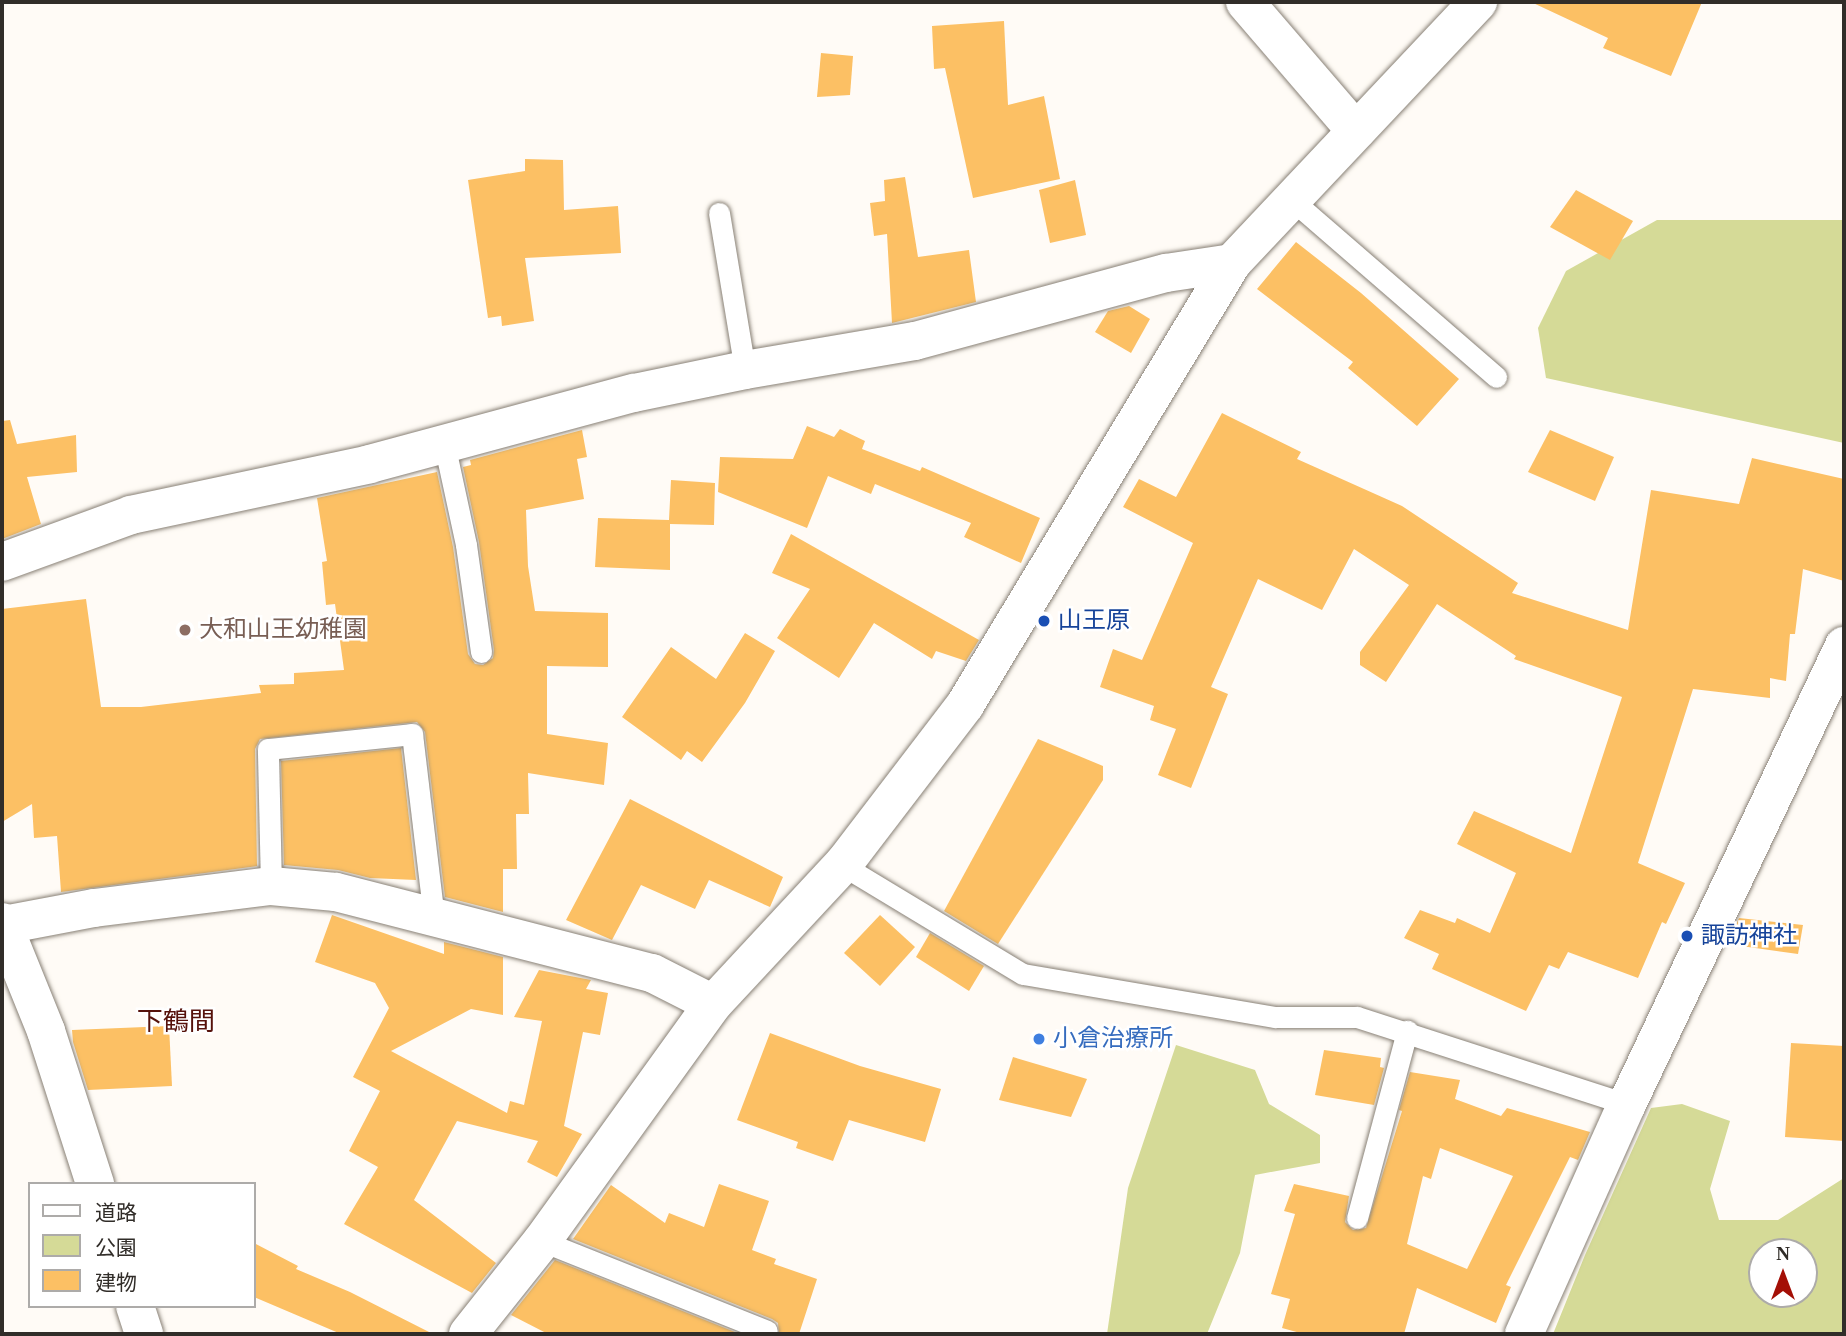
<!DOCTYPE html>
<meta charset="utf-8">
<style>
body{margin:0}
#map{position:relative;width:1846px;height:1336px;overflow:hidden;background:#fffbf6;font-family:"Times New Roman","Noto Sans JP",serif}
div>[style]{position:absolute}
[style*='--x']{left:calc(var(--x)*1px);top:calc(var(--y)*1px);width:calc(var(--w)*1px);rotate:calc(var(--a)*1deg)}
.green>*{inset:0;background:#d5da97}
.building>*{inset:0;background:#fcc064}
.roads{filter:drop-shadow(0 0 2px #888075) drop-shadow(0 0 2px #888075)}
.lane>*{height:21px;margin:-10.5px;padding:0 10.5px;transform-origin:10.5px;border-radius:10.5px;background:#fff}
.street>*{height:38px;margin:-19px;padding:0 19px;transform-origin:19px;border-radius:19px;background:#fff}
.secondary>*{height:38px;margin:-19px;padding:0 19px;transform-origin:19px;border-radius:19px;background:#fff}
.dots>*{width:19px;height:19px;translate:-50% -50%;box-sizing:border-box;border:4px solid #fff;border-radius:50%}
span{translate:-50% -50%;white-space:nowrap;text-align:center;line-height:1.15;-webkit-text-stroke:5px #fff;paint-order:stroke}
.transit-label{font-size:24px;color:#164399}
.left{translate:0 -50%;text-align:left}
.education-label{font-size:24px;color:#785e54}
.shop-label{font-size:24px;color:#366cbe}
.neighbourhood-label{font-size:26px;color:#56120b}
.frame{position:absolute;inset:0;border:4px solid #312d29;pointer-events:none}
.legend{position:absolute;left:28px;top:1182px;width:228px;height:126px;box-sizing:border-box;background:#fff;border:2px solid #adaba9;margin:0;padding:9px 12px;list-style:none;font-size:21px;color:#312d29}
.legend li{display:flex;align-items:center;gap:14px;height:35px}
.legend b{width:35px;border:2px solid #adaba9}
.north{position:absolute;left:1748px;top:1238px;width:70px;height:70px;box-sizing:border-box;background:#fff;border:2px solid #adaba9;border-radius:50%;rotate:0deg;font-size:19px;font-weight:700;line-height:28px;text-align:center;color:#312d29}
.north::after{content:'';display:block;margin:auto;width:24px;height:32px;background:#a40f06;clip-path:polygon(50% 0,100% 100%,50% 72%,0 100%)}
</style>
<div id="map">
<div class="green">
<i style="clip-path:polygon(1657px 220px,1844px 220px,1844px 443px,1546px 378px,1538px 328px,1566px 271px)"></i>
<i style="clip-path:polygon(1176px 1045px,1255px 1070px,1269px 1104px,1320px 1135px,1320px 1163px,1255px 1175px,1240px 1253px,1207px 1334px,1107px 1334px,1128px 1188px)"></i>
<i style="clip-path:polygon(evenodd,1682px 1104px,1730px 1121px,1710px 1189px,1719px 1220px,1778px 1220px,1844px 1178px,1844px 1334px,1553px 1334px,1585px 1255px,1651px 1108px,1682px 1104px,1762px 1252px,1804px 1252px,1804px 1294px,1762px 1294px,1762px 1252px)"></i>
</div>
<div class="building">
<i style="clip-path:polygon(1531px 2px,1702px 2px,1671px 76px,1603px 48px,1608px 38px)"></i>
<i style="clip-path:polygon(1004px 21px,1008px 105px,1044px 96px,1060px 179px,973px 198px,945px 68px,934px 69px,932px 26px)"></i>
<i style="clip-path:polygon(821px 53px,853px 56px,850px 95px,817px 97px)"></i>
<i style="clip-path:polygon(525px 159px,563px 160px,564px 210px,618px 206px,621px 253px,525px 258px,534px 321px,502px 326px,501px 316px,488px 318px,468px 180px,525px 171px)"></i>
<i style="clip-path:polygon(905px 177px,918px 257px,969px 250px,976px 302px,892px 323px,887px 234px,874px 236px,870px 203px,885px 201px,884px 180px)"></i>
<i style="clip-path:polygon(1075px 180px,1086px 235px,1050px 243px,1039px 190px)"></i>
<i style="clip-path:polygon(1576px 190px,1633px 221px,1610px 260px,1550px 227px)"></i>
<i style="clip-path:polygon(1296px 242px,1361px 293px,1459px 379px,1417px 426px,1348px 368px,1353px 362px,1257px 289px)"></i>
<i style="clip-path:polygon(1129px 306px,1150px 319px,1131px 353px,1095px 332px,1108px 311px)"></i>
<i style="clip-path:polygon(1222px 413px,1301px 452px,1297px 459px,1402px 506px,1518px 583px,1512px 593px,1628px 630px,1651px 490px,1739px 504px,1752px 458px,1844px 479px,1844px 581px,1803px 569px,1795px 634px,1790px 634px,1786px 681px,1770px 678px,1770px 698px,1693px 689px,1638px 863px,1685px 883px,1666px 924px,1662px 922px,1638px 978px,1568px 952px,1559px 969px,1549px 965px,1526px 1011px,1432px 969px,1439px 954px,1404px 938px,1420px 910px,1455px 923px,1457px 918px,1490px 933px,1516px 873px,1457px 844px,1474px 811px,1571px 853px,1622px 697px,1514px 659px,1516px 656px,1437px 604px,1386px 682px,1360px 665px,1360px 652px,1409px 585px,1354px 549px,1322px 610px,1258px 579px,1211px 687px,1228px 694px,1191px 788px,1158px 775px,1176px 729px,1150px 720px,1154px 706px,1100px 687px,1113px 649px,1142px 660px,1193px 543px,1123px 507px,1139px 479px,1176px 497px)"></i>
<i style="clip-path:polygon(10px 420px,17px 444px,76px 435px,77px 472px,27px 477px,41px 524px,2px 539px,2px 421px)"></i>
<i style="clip-path:polygon(807px 426px,834px 437px,840px 429px,865px 441px,862px 449px,920px 471px,922px 467px,1040px 518px,1021px 563px,964px 537px,971px 523px,875px 484px,871px 494px,828px 476px,807px 528px,718px 492px,720px 457px,793px 459px)"></i>
<i style="clip-path:polygon(582px 430px,587px 457px,577px 459px,584px 499px,526px 510px,528px 566px,535px 611px,608px 613px,608px 667px,547px 666px,547px 734px,608px 743px,604px 785px,528px 773px,529px 814px,516px 814px,517px 869px,503px 869px,503px 912px,445px 897px,425px 732px,417px 722px,260px 739px,255px 749px,257px 866px,61px 892px,57px 836px,34px 838px,32px 804px,2px 822px,2px 609px,86px 599px,101px 707px,141px 707px,261px 693px,259px 685px,294px 684px,294px 673px,344px 670px,335px 604px,326px 605px,322px 562px,327px 561px,317px 498px,437px 472px,453px 547px,468px 654px,475px 664px,483px 665px,493px 658px,494px 650px,479px 542px,463px 467px,471px 465px,470px 460px)"></i>
<i style="clip-path:polygon(1550px 430px,1614px 457px,1595px 501px,1528px 472px)"></i>
<i style="clip-path:polygon(671px 480px,715px 483px,714px 525px,670px 524px,670px 570px,595px 567px,598px 518px,669px 520px)"></i>
<i style="clip-path:polygon(791px 534px,979px 640px,966px 661px,936px 651px,932px 659px,874px 623px,839px 678px,777px 638px,810px 589px,772px 573px)"></i>
<i style="clip-path:polygon(745px 633px,775px 651px,745px 703px,702px 762px,687px 751px,681px 760px,622px 717px,671px 647px,716px 679px)"></i>
<i style="clip-path:polygon(1038px 739px,1103px 766px,1103px 780px,998px 944px,944px 911px)"></i>
<i style="clip-path:polygon(401px 748px,416px 880px,370px 878px,338px 870px,284px 865px,281px 761px)"></i>
<i style="clip-path:polygon(630px 799px,783px 877px,770px 907px,709px 880px,695px 909px,641px 885px,612px 940px,566px 920px)"></i>
<i style="clip-path:polygon(332px 915px,444px 954px,444px 942px,503px 957px,503px 1015px,471px 1009px,391px 1051px,507px 1113px,510px 1101px,524px 1105px,542px 1021px,514px 1017px,539px 970px,591px 980px,586px 989px,608px 993px,600px 1035px,583px 1032px,564px 1126px,582px 1134px,557px 1177px,527px 1162px,538px 1141px,457px 1121px,414px 1200px,496px 1263px,472px 1293px,344px 1224px,378px 1167px,349px 1151px,380px 1091px,353px 1077px,389px 1008px,375px 983px,315px 962px)"></i>
<i style="clip-path:polygon(880px 915px,915px 947px,880px 986px,844px 953px)"></i>
<i style="clip-path:polygon(1739px 918px,1803px 925px,1798px 954px,1727px 944px)"></i>
<i style="clip-path:polygon(930px 933px,984px 966px,969px 991px,916px 957px)"></i>
<i style="clip-path:polygon(169px 1026px,172px 1086px,88px 1090px,73px 1042px,72px 1030px)"></i>
<i style="clip-path:polygon(770px 1033px,860px 1066px,941px 1089px,925px 1142px,849px 1120px,833px 1161px,796px 1148px,798px 1142px,737px 1120px)"></i>
<i style="clip-path:polygon(1791px 1043px,1844px 1046px,1844px 1141px,1785px 1137px)"></i>
<i style="clip-path:polygon(1324px 1050px,1381px 1058px,1380px 1067px,1384px 1068px,1374px 1105px,1315px 1095px)"></i>
<i style="clip-path:polygon(1013px 1057px,1087px 1079px,1071px 1117px,999px 1100px)"></i>
<i style="clip-path:polygon(evenodd,1410px 1072px,1460px 1080px,1455px 1099px,1501px 1116px,1507px 1108px,1590px 1132px,1578px 1160px,1570px 1157px,1506px 1285px,1511px 1287px,1496px 1323px,1417px 1288px,1404px 1334px,1304px 1334px,1282px 1328px,1290px 1299px,1271px 1294px,1295px 1214px,1284px 1211px,1294px 1184px,1349px 1196px,1345px 1222px,1353px 1230px,1366px 1228px,1402px 1111px,1399px 1110px,1410px 1072px,1440px 1148px,1513px 1176px,1467px 1269px,1407px 1244px,1423px 1176px,1431px 1179px,1440px 1148px)"></i>
<i style="clip-path:polygon(719px 1184px,769px 1201px,752px 1250px,776px 1259px,774px 1264px,817px 1279px,799px 1334px,779px 1334px,778px 1323px,772px 1319px,573px 1239px,611px 1185px,665px 1223px,669px 1213px,704px 1227px)"></i>
<i style="clip-path:polygon(254px 1243px,298px 1266px,296px 1269px,350px 1292px,433px 1334px,341px 1334px,254px 1297px)"></i>
<i style="clip-path:polygon(555px 1260px,740px 1334px,548px 1334px,511px 1315px)"></i>
</div>
<div class="roads">
<div class="lane">
<i style="--x:1292;--y:200;--w:270;--a:40.9"></i>
<i style="--x:719;--y:213;--w:159;--a:80.6"></i>
<i style="--x:444;--y:443;--w:104;--a:77.8"></i>
<i style="--x:466;--y:545;--w:108;--a:82"></i>
<i style="--x:842;--y:865;--w:211;--a:31.1"></i>
<i style="--x:1023;--y:974;--w:256;--a:9.7"></i>
<i style="--x:1275;--y:1017;--w:82;--a:0"></i>
<i style="--x:1357;--y:1017;--w:284;--a:17.9"></i>
<i style="--x:271;--y:886;--w:137;--a:-91.3"></i>
<i style="--x:268;--y:749;--w:145;--a:-5.9"></i>
<i style="--x:412;--y:734;--w:185;--a:83.2"></i>
<i style="--x:1357;--y:1218;--w:194;--a:-75"></i>
<i style="--x:542;--y:1241;--w:242;--a:21.8"></i>
</div>
<div class="street">
<i style="--x:1245;--y:2;--w:170;--a:49.3"></i>
<i style="--x:2;--y:562;--w:137;--a:-20"></i>
<i style="--x:131;--y:515;--w:244;--a:-12"></i>
<i style="--x:370;--y:464;--w:273;--a:-15.1"></i>
<i style="--x:634;--y:393;--w:113;--a:-11.7"></i>
<i style="--x:745;--y:370;--w:172;--a:-9.7"></i>
<i style="--x:915;--y:341;--w:260;--a:-15.2"></i>
<i style="--x:1166;--y:273;--w:67;--a:-8.6"></i>
<i style="--x:2;--y:922;--w:118;--a:68"></i>
<i style="--x:46;--y:1031;--w:161;--a:72.2"></i>
<i style="--x:4;--y:925;--w:92;--a:-10.7"></i>
<i style="--x:94;--y:908;--w:178;--a:-7.1"></i>
<i style="--x:271;--y:886;--w:65;--a:5.3"></i>
<i style="--x:336;--y:892;--w:326;--a:14.4"></i>
<i style="--x:652;--y:973;--w:68;--a:26.9"></i>
<i style="--x:135;--y:1306;--w:29;--a:72"></i>
<i style="--x:1524;--y:1334;--w:252;--a:-65.9"></i>
<i style="--x:1627;--y:1104;--w:507;--a:-64.65"></i>
</div>
<div class="secondary">
<i style="--x:468;--y:1334;--w:119;--a:-51.5"></i>
<i style="--x:542;--y:1241;--w:292;--a:-54.2"></i>
<i style="--x:713;--y:1004;--w:194;--a:-47.1"></i>
<i style="--x:845;--y:862;--w:198;--a:-52.6"></i>
<i style="--x:965;--y:705;--w:516;--a:-58.86"></i>
<i style="--x:1232;--y:263;--w:359;--a:-46.7"></i>
</div>
</div>
<div class="dots">
<i style="left:1044px;top:621px;background:#1a4fb4"></i>
<i style="left:185px;top:630px;background:#8d6e63"></i>
<i style="left:1687px;top:936px;background:#1a4fb4"></i>
<i style="left:1039px;top:1039px;background:#3f7fe0"></i>
</div>
<div class="transit-label">
<span class="left" style="left:1058px;top:621px">山王原</span>
<span class="left" style="left:1701px;top:936px">諏訪神社</span>
</div>
<div class="education-label">
<span class="left" style="left:199px;top:630px">大和山王幼稚園</span>
</div>
<div class="shop-label">
<span class="left" style="left:1053px;top:1039px">小倉治療所</span>
</div>
<div class="neighbourhood-label">
<span style="left:176px;top:1022px">下鶴間</span>
</div>
<div class="frame"></div>
<ul class="legend">
<li><b style="height:9px;background:#fff"></b>道路</li>
<li><b style="height:19px;background:#d5da97"></b>公園</li>
<li><b style="height:19px;background:#fcc064"></b>建物</li>
</ul>
<div class="north">N</div>
</div>
